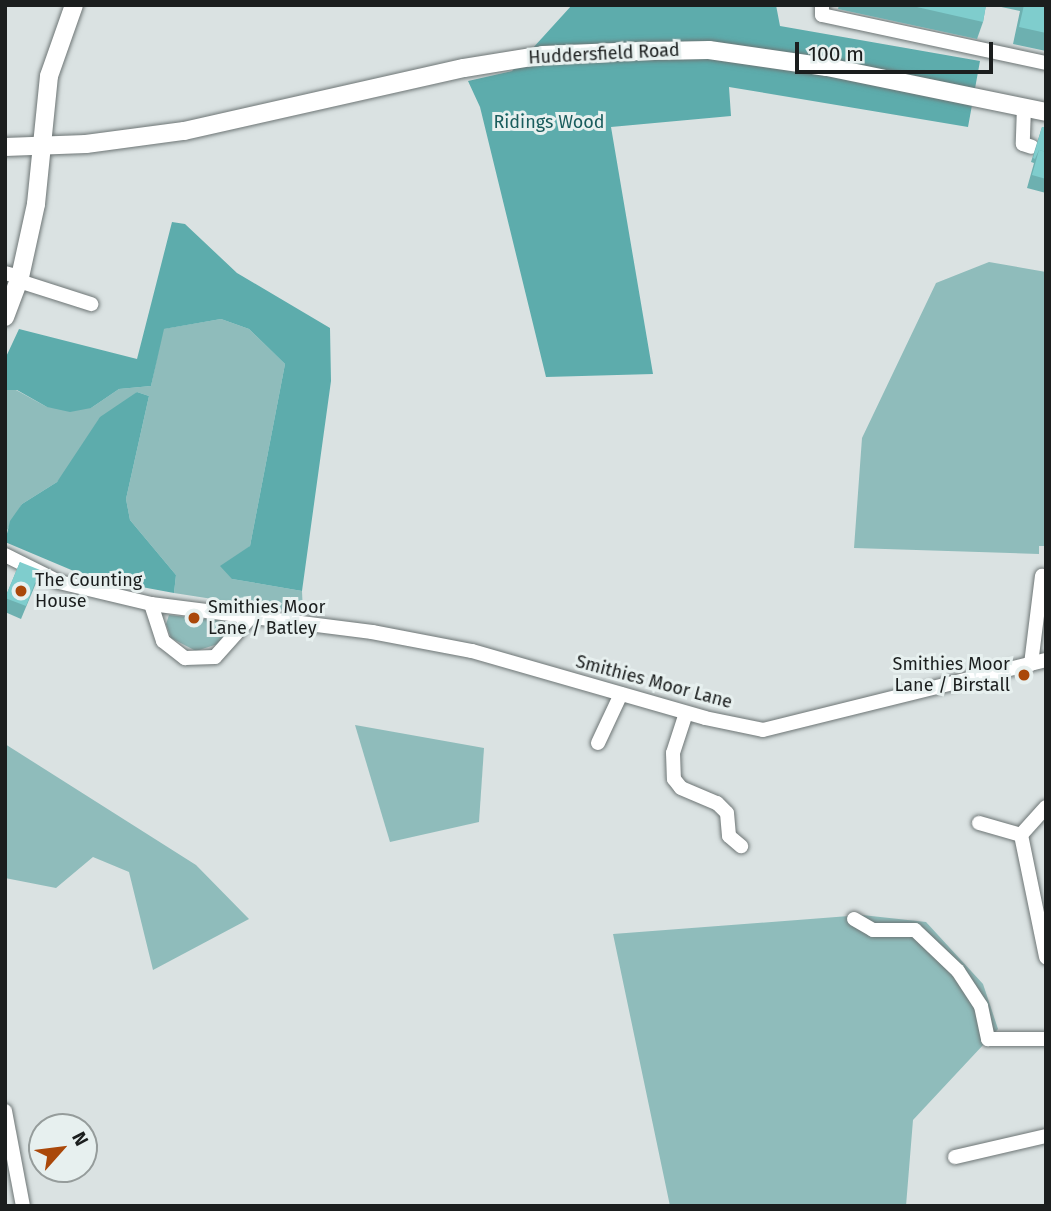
<!DOCTYPE html>
<style>
body{margin:0}
#map{position:relative;width:1051px;height:1211px;overflow:hidden;background:#dae2e2;font-family:"Fira Sans",sans-serif}
div>[style]{position:absolute}
[style*='--x']{left:calc(var(--x)*1px);top:calc(var(--y)*1px);width:calc(var(--w)*1px);rotate:calc(var(--a)*1deg)}
.green>*{inset:0;background:#8fbcbb}
.forest>*{inset:0;background:#5dacac}
.roads{filter:drop-shadow(0 0 2px #6d7575) drop-shadow(0 0 2px #6d7575)}
.minor>*{height:14px;margin:-7px;padding:0 7px;transform-origin:7px;border-radius:7px;background:#fff}
.major>*{height:18px;margin:-9px;padding:0 9px;transform-origin:9px;border-radius:9px;background:#fff}
.wall>*{inset:0;background:#6db0b0}
.building>*{inset:0;background:#7fcdcd}
.dots>*{width:19px;height:19px;translate:-50% -50%;box-sizing:border-box;border:4px solid #e7f0ef;border-radius:50%}
span{translate:-50% -50%;white-space:nowrap;text-align:center;line-height:1.15;-webkit-text-stroke:6px #e7f0ef;paint-order:stroke}
.street-label{font-size:18px;color:#1b1e1e}
.park-label{font-size:18px;color:#1a5d5d}
.poi-label{font-size:18px;color:#1b1e1e}
.left{translate:0 -50%;text-align:left}
.right{translate:-100% -50%;text-align:right}
.frame{position:absolute;inset:0;border:7px solid #1b1e1e;pointer-events:none}
.north{position:absolute;left:28px;top:1113px;width:70px;height:70px;box-sizing:border-box;background:#e7f0ef;border:2px solid #959c9b;border-radius:50%;rotate:62deg;font-size:19px;font-weight:700;line-height:28px;text-align:center;color:#1b1e1e}
.north::after{content:'';display:block;margin:auto;width:24px;height:32px;background:#aa480a;clip-path:polygon(50% 0,100% 100%,50% 72%,0 100%)}
.scale{position:absolute;left:795px;top:42px;width:198px;height:32px;box-sizing:border-box;border:4px solid #1b1e1e;border-top:0;padding-left:9px;font-size:21px;line-height:24px;white-space:nowrap;color:#1b1e1e;-webkit-text-stroke:5px #e7f0ef;paint-order:stroke}
</style>
<div id="map">
<div class="green">
<i style="clip-path:polygon(989px 262px,1046px 272px,1046px 546px,1039px 546px,1039px 554px,854px 548px,862px 438px,936px 283px)"></i>
<i style="clip-path:polygon(221px 319px,249px 329px,285px 364px,250px 546px,232px 579px,302px 591px,303px 613px,174px 593px,176px 575px,130px 520px,126px 499px,149px 396px,137px 392px,57px 482px,22px 504px,5px 534px,5px 390px,16px 390px,47px 407px,91px 408px,119px 389px,151px 386px,163px 329px)"></i>
<i style="clip-path:polygon(169px 615px,233px 622px,218px 644px,196px 651px,171px 638px,166px 624px)"></i>
<i style="clip-path:polygon(355px 725px,484px 748px,479px 822px,390px 842px)"></i>
<i style="clip-path:polygon(5px 744px,196px 865px,249px 919px,153px 970px,129px 872px,93px 857px,56px 888px,5px 878px)"></i>
<i style="clip-path:polygon(862px 915px,926px 922px,983px 984px,998px 1029px,913px 1120px,906px 1206px,670px 1206px,613px 934px)"></i>
</div>
<div class="forest">
<i style="clip-path:polygon(572px 5px,776px 5px,780px 26px,980px 61px,968px 127px,729px 87px,731px 116px,611px 127px,653px 374px,546px 377px,480px 107px,468px 81px,512px 71px)"></i>
<i style="clip-path:polygon(172px 222px,185px 224px,237px 273px,330px 328px,331px 381px,302px 591px,232px 579px,220px 566px,250px 546px,285px 364px,249px 329px,221px 319px,164px 329px,151px 386px,119px 389px,91px 408px,70px 412px,47px 407px,17px 390px,5px 390px,5px 359px,19px 329px,137px 359px)"></i>
<i style="clip-path:polygon(137px 392px,149px 396px,126px 499px,130px 520px,176px 575px,174px 593px,88px 577px,5px 542px,10px 521px,22px 504px,57px 482px,100px 417px)"></i>
</div>
<div class="roads">
<div class="minor">
<i style="--x:822;--y:5;--w:10;--a:90"></i>
<i style="--x:822;--y:15;--w:229;--a:12.1"></i>
<i style="--x:1024;--y:107;--w:37;--a:92"></i>
<i style="--x:1023;--y:144;--w:9;--a:18"></i>
<i style="--x:5;--y:273;--w:16;--a:15"></i>
<i style="--x:19;--y:281;--w:76;--a:17.7"></i>
<i style="--x:5;--y:555;--w:60;--a:26.6"></i>
<i style="--x:59;--y:582;--w:95;--a:13.4"></i>
<i style="--x:151;--y:604;--w:223;--a:7.2"></i>
<i style="--x:372;--y:632;--w:102;--a:10.8"></i>
<i style="--x:472;--y:651;--w:242;--a:16"></i>
<i style="--x:705;--y:718;--w:59;--a:11.7"></i>
<i style="--x:763;--y:730;--w:292;--a:-13.9"></i>
<i style="--x:151;--y:604;--w:39;--a:72"></i>
<i style="--x:163;--y:641;--w:28;--a:38"></i>
<i style="--x:185;--y:658;--w:30;--a:-2"></i>
<i style="--x:215;--y:657;--w:51;--a:-48.2"></i>
<i style="--x:1031;--y:664;--w:89;--a:-82.9"></i>
<i style="--x:686;--y:713;--w:42;--a:108"></i>
<i style="--x:673;--y:753;--w:26;--a:88"></i>
<i style="--x:674;--y:779;--w:11;--a:52"></i>
<i style="--x:681;--y:788;--w:39;--a:23"></i>
<i style="--x:717;--y:803;--w:14;--a:45"></i>
<i style="--x:727;--y:813;--w:23;--a:85"></i>
<i style="--x:729;--y:836;--w:16;--a:40"></i>
<i style="--x:598;--y:743;--w:54;--a:-64.9"></i>
<i style="--x:1046;--y:807;--w:38;--a:132"></i>
<i style="--x:1021;--y:835;--w:125;--a:78.4"></i>
<i style="--x:979;--y:823;--w:44;--a:15.9"></i>
<i style="--x:854;--y:919;--w:22;--a:30"></i>
<i style="--x:873;--y:930;--w:42;--a:0"></i>
<i style="--x:915;--y:930;--w:59;--a:43.6"></i>
<i style="--x:958;--y:971;--w:42;--a:56.7"></i>
<i style="--x:981;--y:1006;--w:34;--a:78"></i>
<i style="--x:988;--y:1039;--w:58;--a:0"></i>
<i style="--x:5;--y:1111;--w:97;--a:79.3"></i>
<i style="--x:955;--y:1157;--w:93;--a:-13"></i>
</div>
<div class="major">
<i style="--x:5;--y:147;--w:81;--a:-2.1"></i>
<i style="--x:86;--y:144;--w:99;--a:-7.6"></i>
<i style="--x:184;--y:131;--w:287;--a:-12.7"></i>
<i style="--x:464;--y:68;--w:80;--a:-9.3"></i>
<i style="--x:543;--y:55;--w:98;--a:-2.3"></i>
<i style="--x:641;--y:51;--w:68;--a:-0.8"></i>
<i style="--x:709;--y:50;--w:119;--a:8.2"></i>
<i style="--x:827;--y:67;--w:224;--a:11.6"></i>
<i style="--x:5;--y:317;--w:43;--a:-69.4"></i>
<i style="--x:20;--y:277;--w:75;--a:-77.6"></i>
<i style="--x:36;--y:204;--w:129;--a:-84.2"></i>
<i style="--x:49;--y:76;--w:75;--a:-70.6"></i>
</div>
</div>
<div class="wall">
<i style="clip-path:polygon(839px 5px,986px 5px,983px 22px,977px 39px,838px 9px)"></i>
<i style="clip-path:polygon(992px 5px,1046px 5px,1046px 51px,1013px 44px,1020px 11px)"></i>
<i style="clip-path:polygon(1042px 127px,1046px 128px,1046px 193px,1027px 188px,1034px 163px,1031px 162px)"></i>
<i style="clip-path:polygon(20px 562px,36px 583px,21px 619px,5px 612px,5px 598px)"></i>
</div>
<div class="building">
<i style="clip-path:polygon(908px 5px,986px 5px,983px 22px)"></i>
<i style="clip-path:polygon(1024px 5px,1046px 5px,1046px 33px,1019px 27px)"></i>
<i style="clip-path:polygon(1042px 127px,1046px 128px,1046px 152px,1039px 150px,1035px 159px,1033px 158px)"></i>
<i style="clip-path:polygon(1039px 150px,1046px 152px,1046px 179px,1032px 175px)"></i>
<i style="clip-path:polygon(20px 562px,40px 570px,26px 606px,5px 598px)"></i>
</div>
<div class="dots">
<i style="left:21px;top:591px;background:#aa480a"></i>
<i style="left:194px;top:618px;background:#aa480a"></i>
<i style="left:1024px;top:675px;background:#aa480a"></i>
</div>
<div class="street-label">
<span style="left:604px;top:54px;rotate:-3deg">Huddersfield Road</span>
<span style="left:654px;top:682px;rotate:15deg">Smithies Moor Lane</span>
</div>
<div class="park-label">
<span style="left:549px;top:122px">Ridings Wood</span>
</div>
<div class="poi-label">
<span class="left" style="left:35px;top:591px">The Counting<br>House</span>
<span class="left" style="left:208px;top:618px">Smithies Moor<br>Lane / Batley</span>
<span class="right" style="left:1010px;top:675px">Smithies Moor<br>Lane / Birstall</span>
</div>
<div class="frame"></div>
<div class="north">N</div>
<div class="scale">100 m</div>
</div>
